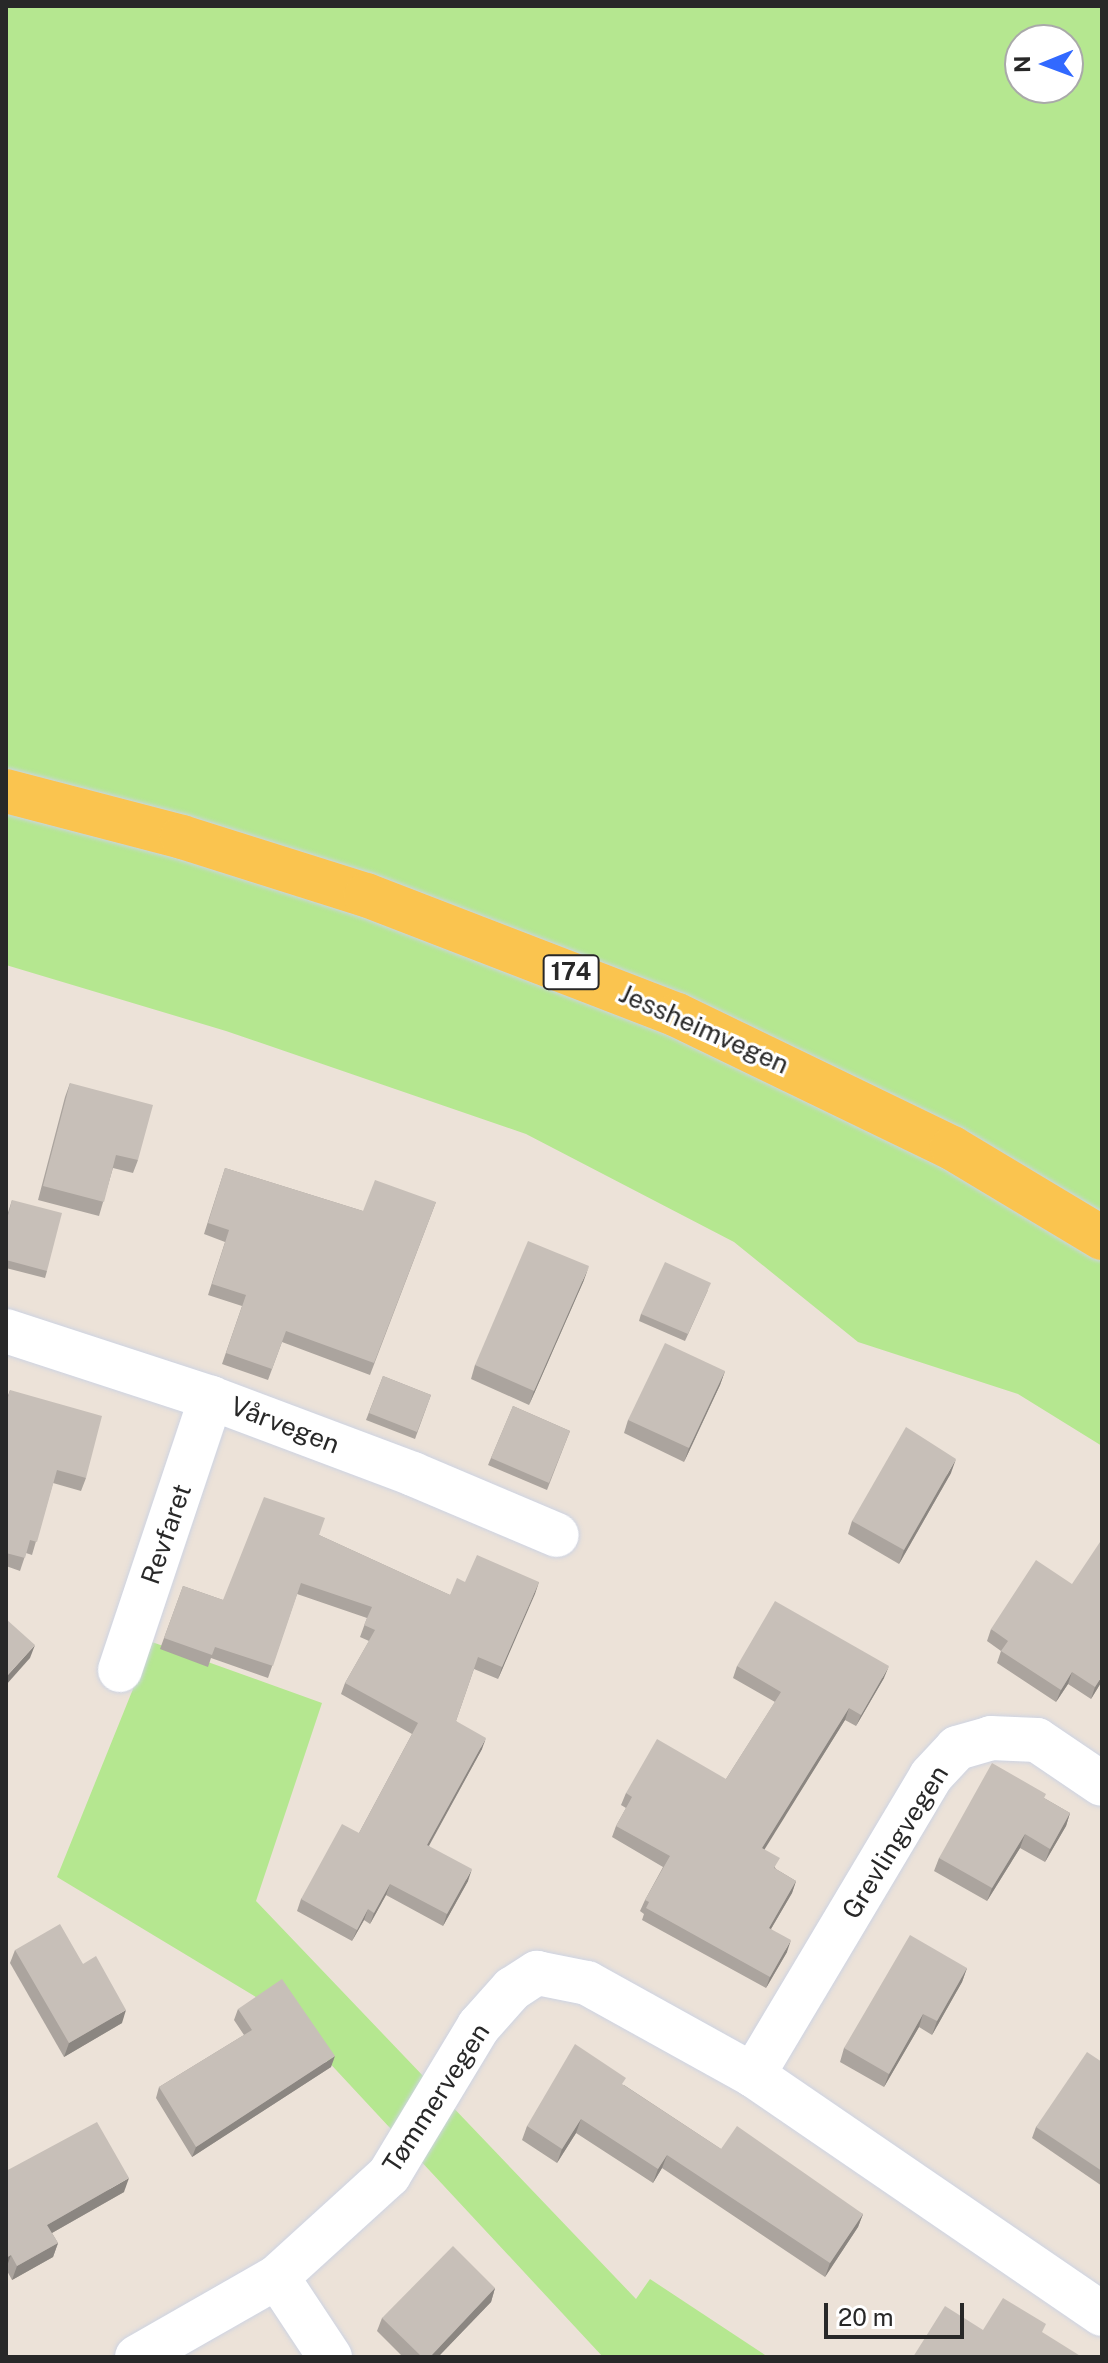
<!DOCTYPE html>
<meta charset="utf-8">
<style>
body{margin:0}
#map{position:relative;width:1108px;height:2363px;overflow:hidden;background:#ece2d8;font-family:"Public Sans",sans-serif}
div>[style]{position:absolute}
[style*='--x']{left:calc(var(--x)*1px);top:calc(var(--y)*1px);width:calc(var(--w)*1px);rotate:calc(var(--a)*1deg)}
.green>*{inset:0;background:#b5e790}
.roads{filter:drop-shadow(0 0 2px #cdd3e2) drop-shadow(0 0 2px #cdd3e2)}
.street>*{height:44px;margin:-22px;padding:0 22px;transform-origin:22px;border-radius:22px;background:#fff}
.primary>*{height:44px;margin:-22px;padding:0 22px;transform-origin:22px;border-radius:22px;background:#fac44f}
.wall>*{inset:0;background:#aba49e}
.shaded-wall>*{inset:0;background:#8b8681}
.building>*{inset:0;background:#c7bfb8}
span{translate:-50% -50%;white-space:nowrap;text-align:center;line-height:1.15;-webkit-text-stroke:6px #fff;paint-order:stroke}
.shield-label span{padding:2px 6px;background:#fff;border:2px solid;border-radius:6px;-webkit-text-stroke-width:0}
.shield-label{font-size:24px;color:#282828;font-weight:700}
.street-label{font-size:26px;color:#282828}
.frame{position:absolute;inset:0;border:8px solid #282828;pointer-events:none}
.north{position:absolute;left:1004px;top:24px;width:80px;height:80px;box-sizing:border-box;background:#fff;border:2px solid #a9a9a9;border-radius:50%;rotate:269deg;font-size:22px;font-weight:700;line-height:32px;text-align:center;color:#282828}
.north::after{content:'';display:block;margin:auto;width:28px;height:36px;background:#3269ff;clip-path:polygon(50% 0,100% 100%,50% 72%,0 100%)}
.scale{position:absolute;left:824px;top:2303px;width:140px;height:36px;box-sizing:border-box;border:4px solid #282828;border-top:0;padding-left:10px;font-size:24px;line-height:28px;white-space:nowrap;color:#282828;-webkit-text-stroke:6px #fff;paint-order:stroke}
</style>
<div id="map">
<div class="green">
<i style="clip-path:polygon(evenodd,6px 6px,1102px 6px,1102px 1446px,1018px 1394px,858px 1342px,734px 1242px,526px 1134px,226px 1031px,6px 965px,6px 6px,1020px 40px,1068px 40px,1068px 88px,1020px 88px,1020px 40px)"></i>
<i style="clip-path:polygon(152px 1642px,322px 1703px,256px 1901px,636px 2299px,650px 2279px,768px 2357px,603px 2357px,284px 2014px,57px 1877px)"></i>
</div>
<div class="roads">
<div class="street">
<i style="--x:6;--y:1331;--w:216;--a:18.1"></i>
<i style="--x:211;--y:1398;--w:216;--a:20.6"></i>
<i style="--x:413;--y:1474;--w:156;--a:23"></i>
<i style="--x:120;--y:1670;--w:287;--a:-71.5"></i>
<i style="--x:753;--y:2075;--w:348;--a:-59.2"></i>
<i style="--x:931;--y:1776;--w:38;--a:-47"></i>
<i style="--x:957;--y:1748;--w:35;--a:-16"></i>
<i style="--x:991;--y:1738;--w:46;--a:2.5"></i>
<i style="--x:1037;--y:1740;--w:78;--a:34.1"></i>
<i style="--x:277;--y:2277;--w:96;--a:56.5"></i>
<i style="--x:137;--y:2357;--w:161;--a:-29.7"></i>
<i style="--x:277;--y:2277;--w:151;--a:-42.3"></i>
<i style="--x:389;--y:2175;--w:174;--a:-58.9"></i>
<i style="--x:479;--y:2026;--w:50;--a:-48.3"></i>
<i style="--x:512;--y:1989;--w:30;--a:-33"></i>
<i style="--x:537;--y:1973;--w:51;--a:11.3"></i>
<i style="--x:587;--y:1983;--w:190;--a:29"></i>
<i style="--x:753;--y:2075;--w:423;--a:34.4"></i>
</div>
<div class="primary">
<i style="--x:6;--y:791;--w:182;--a:14.6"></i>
<i style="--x:182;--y:837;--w:193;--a:17.5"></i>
<i style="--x:366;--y:895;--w:333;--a:21.1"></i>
<i style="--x:677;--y:1015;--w:305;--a:25.8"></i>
<i style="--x:952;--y:1148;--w:175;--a:31"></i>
</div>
</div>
<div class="wall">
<i style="clip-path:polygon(70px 1083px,138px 1160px,133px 1173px,113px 1168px,99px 1216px,38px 1200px,65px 1097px)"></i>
<i style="clip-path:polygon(225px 1168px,363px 1211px,436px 1202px,370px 1375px,282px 1342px,268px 1380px,222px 1364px,242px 1306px,208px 1295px,225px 1242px,204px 1234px)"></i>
<i style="clip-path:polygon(12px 1200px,47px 1271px,45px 1278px,6px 1268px,6px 1219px)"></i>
<i style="clip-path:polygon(584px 1280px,529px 1405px,471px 1379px,475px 1365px)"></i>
<i style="clip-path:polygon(708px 1290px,685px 1341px,639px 1321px,641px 1314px)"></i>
<i style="clip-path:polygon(725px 1371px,720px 1385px,684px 1462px,624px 1433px,628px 1420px)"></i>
<i style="clip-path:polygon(383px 1376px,431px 1395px,415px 1439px,366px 1420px)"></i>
<i style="clip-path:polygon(10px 1390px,86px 1478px,81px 1491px,53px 1483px,32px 1555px,26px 1553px,20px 1571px,6px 1566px,6px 1401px)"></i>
<i style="clip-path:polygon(513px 1406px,570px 1431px,547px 1490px,488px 1465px)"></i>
<i style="clip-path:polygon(951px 1473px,899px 1564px,848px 1534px,852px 1521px)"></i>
<i style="clip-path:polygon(319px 1535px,450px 1595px,465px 1582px,539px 1582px,498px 1679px,474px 1669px,456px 1721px,482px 1749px,429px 1846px,468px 1881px,443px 1926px,386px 1895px,370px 1924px,364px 1920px,352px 1941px,297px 1911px,301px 1899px,359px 1833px,412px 1734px,341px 1694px,345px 1683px,369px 1641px,360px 1637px,367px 1618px,297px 1594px,268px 1678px,211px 1658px,208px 1667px,160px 1649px,183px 1586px,223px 1600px)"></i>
<i style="clip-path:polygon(991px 1629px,1102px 1681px,1091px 1699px,1068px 1684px,1056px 1702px,997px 1663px,1001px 1651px,987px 1641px)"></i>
<i style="clip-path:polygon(737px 1666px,884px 1678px,856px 1726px,845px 1720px,764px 1849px,776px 1869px,796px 1881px,792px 1893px,771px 1929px,787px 1952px,766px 1988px,642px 1920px,644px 1914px,640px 1911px,645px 1900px,663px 1867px,612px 1837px,616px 1826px,626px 1808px,621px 1805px,626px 1793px,726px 1779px,775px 1702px,733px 1678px)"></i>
<i style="clip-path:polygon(1044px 1798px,1070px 1813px,1066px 1826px,1045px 1862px,1020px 1848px,987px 1901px,934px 1871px,939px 1858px)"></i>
<i style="clip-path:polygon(15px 1950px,83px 1964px,122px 2023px,64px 2057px,10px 1963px)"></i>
<i style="clip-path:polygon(967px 1968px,962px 1982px,932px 2035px,919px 2027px,884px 2087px,840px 2062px,844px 2048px)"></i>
<i style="clip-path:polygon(238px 2009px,331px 2067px,192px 2157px,156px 2098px,159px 2087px,244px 2035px,234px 2020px)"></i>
<i style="clip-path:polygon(1102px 2062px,1102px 2186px,1032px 2138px,1036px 2127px)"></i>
<i style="clip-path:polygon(624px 2085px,721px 2149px,863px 2214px,858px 2227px,825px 2277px,662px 2168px,653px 2183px,576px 2133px,557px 2163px,522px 2140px,527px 2126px)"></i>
<i style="clip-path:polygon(6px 2171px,124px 2192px,52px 2233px,58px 2243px,53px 2257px,12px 2280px,6px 2269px)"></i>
<i style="clip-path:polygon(495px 2288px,491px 2302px,438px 2357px,403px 2357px,377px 2331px,382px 2318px)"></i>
</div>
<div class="shaded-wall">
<i style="clip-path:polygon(589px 1266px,584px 1280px,529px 1405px,534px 1391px)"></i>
<i style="clip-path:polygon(725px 1371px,720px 1385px,684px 1462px,689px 1448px)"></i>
<i style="clip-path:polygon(956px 1459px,951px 1473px,899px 1564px,904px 1550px)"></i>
<i style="clip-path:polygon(539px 1582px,535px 1594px,498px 1679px,502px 1667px)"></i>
<i style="clip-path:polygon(35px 1645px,30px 1658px,6px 1685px,6px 1677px)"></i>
<i style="clip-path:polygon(889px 1666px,884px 1678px,856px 1726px,861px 1715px)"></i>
<i style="clip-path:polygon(1072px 1672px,1068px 1684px,1056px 1702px,1061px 1690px)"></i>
<i style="clip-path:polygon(1102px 1676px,1102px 1681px,1091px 1699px,1095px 1687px)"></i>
<i style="clip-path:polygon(849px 1708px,845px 1720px,758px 1860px,762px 1848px)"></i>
<i style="clip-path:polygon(486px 1738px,482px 1749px,423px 1856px,427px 1845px)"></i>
<i style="clip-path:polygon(1070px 1813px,1066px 1826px,1045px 1862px,1050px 1849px)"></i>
<i style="clip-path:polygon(1025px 1834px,1020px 1848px,987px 1901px,992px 1888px)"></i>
<i style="clip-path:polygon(472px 1869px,468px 1881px,443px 1926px,447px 1914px)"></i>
<i style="clip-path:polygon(796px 1881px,792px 1893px,765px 1939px,769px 1928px)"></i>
<i style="clip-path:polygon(390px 1884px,386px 1895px,370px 1924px,374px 1913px)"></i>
<i style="clip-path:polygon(368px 1909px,364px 1920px,352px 1941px,357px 1930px)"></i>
<i style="clip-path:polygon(791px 1940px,787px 1952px,766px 1988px,770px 1977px)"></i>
<i style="clip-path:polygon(967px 1968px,962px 1982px,932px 2035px,937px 2021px)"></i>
<i style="clip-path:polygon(126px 2010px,122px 2023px,64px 2057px,69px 2043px)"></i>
<i style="clip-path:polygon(923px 2014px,919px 2027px,884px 2087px,889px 2074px)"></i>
<i style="clip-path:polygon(335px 2056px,331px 2067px,192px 2157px,196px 2147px)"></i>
<i style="clip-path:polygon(581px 2119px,576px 2133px,557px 2163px,562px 2149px)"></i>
<i style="clip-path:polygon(667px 2155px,662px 2168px,653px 2183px,658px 2169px)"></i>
<i style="clip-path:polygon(129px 2178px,124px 2192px,43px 2238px,47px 2225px)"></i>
<i style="clip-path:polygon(863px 2214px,858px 2227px,825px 2277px,830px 2263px)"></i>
<i style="clip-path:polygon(58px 2243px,53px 2257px,12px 2280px,17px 2266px)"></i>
<i style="clip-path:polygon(11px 2255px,6px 2269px,6px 2258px)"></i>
<i style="clip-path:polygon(495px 2288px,491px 2302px,438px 2357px,430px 2357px)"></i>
</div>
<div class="building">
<i style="clip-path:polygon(70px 1083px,153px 1105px,138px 1160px,116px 1155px,104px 1202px,43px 1186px)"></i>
<i style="clip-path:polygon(225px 1168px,363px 1211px,375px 1180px,436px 1202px,374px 1363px,286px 1331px,272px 1369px,226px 1353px,246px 1295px,212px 1284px,229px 1230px,208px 1223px)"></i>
<i style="clip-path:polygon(12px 1200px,62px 1213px,47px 1271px,6px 1260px,6px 1223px)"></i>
<i style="clip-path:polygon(528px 1241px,589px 1266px,534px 1391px,475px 1365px)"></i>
<i style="clip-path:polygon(665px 1262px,711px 1283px,688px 1334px,641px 1314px)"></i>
<i style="clip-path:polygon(665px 1343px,725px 1371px,689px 1448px,628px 1420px)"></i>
<i style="clip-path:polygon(383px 1376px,431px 1395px,417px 1432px,369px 1413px)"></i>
<i style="clip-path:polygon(10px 1390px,102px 1416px,86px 1478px,57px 1470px,37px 1542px,30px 1540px,25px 1558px,6px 1553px,6px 1404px)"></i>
<i style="clip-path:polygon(513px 1406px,570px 1431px,549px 1483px,491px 1458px)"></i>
<i style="clip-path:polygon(906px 1427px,956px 1459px,904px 1550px,852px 1521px)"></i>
<i style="clip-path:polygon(264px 1497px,325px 1518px,319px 1535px,450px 1595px,457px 1578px,465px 1582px,477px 1555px,539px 1582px,502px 1667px,478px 1657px,456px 1721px,486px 1738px,427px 1845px,472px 1869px,447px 1914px,390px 1884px,374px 1913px,368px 1909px,357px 1930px,301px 1899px,342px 1824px,359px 1833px,418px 1723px,345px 1683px,375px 1630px,364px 1625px,372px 1607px,301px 1583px,273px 1666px,215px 1647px,212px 1655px,164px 1638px,183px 1586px,223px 1600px)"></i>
<i style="clip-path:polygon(1102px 1539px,1102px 1676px,1095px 1687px,1072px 1672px,1061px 1690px,1001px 1651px,1008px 1641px,991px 1629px,1036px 1560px,1072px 1584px)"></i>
<i style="clip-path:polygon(775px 1601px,889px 1666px,861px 1715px,849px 1708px,762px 1848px,780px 1858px,774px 1868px,796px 1881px,769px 1928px,791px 1940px,770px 1977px,646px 1908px,649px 1902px,645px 1900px,670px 1856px,616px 1826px,632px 1797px,626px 1793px,657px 1739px,726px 1779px,781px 1692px,737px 1666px)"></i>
<i style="clip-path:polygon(6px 1619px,35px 1645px,6px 1677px)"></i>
<i style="clip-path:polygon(992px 1763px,1046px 1794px,1044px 1798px,1070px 1813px,1050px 1849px,1025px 1834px,992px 1888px,939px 1858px)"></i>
<i style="clip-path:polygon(60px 1924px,83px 1964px,96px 1956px,126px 2010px,69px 2043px,15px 1950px)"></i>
<i style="clip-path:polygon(910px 1935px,967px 1968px,937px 2021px,923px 2014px,889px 2074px,844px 2048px)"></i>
<i style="clip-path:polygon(282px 1979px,335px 2056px,196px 2147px,159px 2087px,252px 2030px,238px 2009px)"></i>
<i style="clip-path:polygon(575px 2044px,626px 2078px,622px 2084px,721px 2149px,737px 2126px,863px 2214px,830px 2263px,667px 2155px,658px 2169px,581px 2119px,562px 2149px,527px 2126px)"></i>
<i style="clip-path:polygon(1087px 2052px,1102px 2062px,1102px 2171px,1036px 2127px)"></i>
<i style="clip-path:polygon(97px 2122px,129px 2178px,47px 2225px,58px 2243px,17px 2266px,11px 2255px,6px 2258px,6px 2171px)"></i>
<i style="clip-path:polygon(453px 2246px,495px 2288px,430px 2357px,422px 2357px,382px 2318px)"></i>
<i style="clip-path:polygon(1003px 2298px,1046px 2324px,1042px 2332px,1082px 2357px,913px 2357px,945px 2306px,983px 2330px)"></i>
</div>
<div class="shield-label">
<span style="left:571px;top:972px">174</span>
</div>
<div class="street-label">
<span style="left:704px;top:1029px;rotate:24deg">Jessheimvegen</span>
<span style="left:285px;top:1425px;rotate:21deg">Vårvegen</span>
<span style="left:166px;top:1534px;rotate:-71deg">Revfaret</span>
<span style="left:895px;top:1842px;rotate:-58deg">Grevlingvegen</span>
<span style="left:436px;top:2098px;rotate:-57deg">Tømmervegen</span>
</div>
<div class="frame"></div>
<div class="north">N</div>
<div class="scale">20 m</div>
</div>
